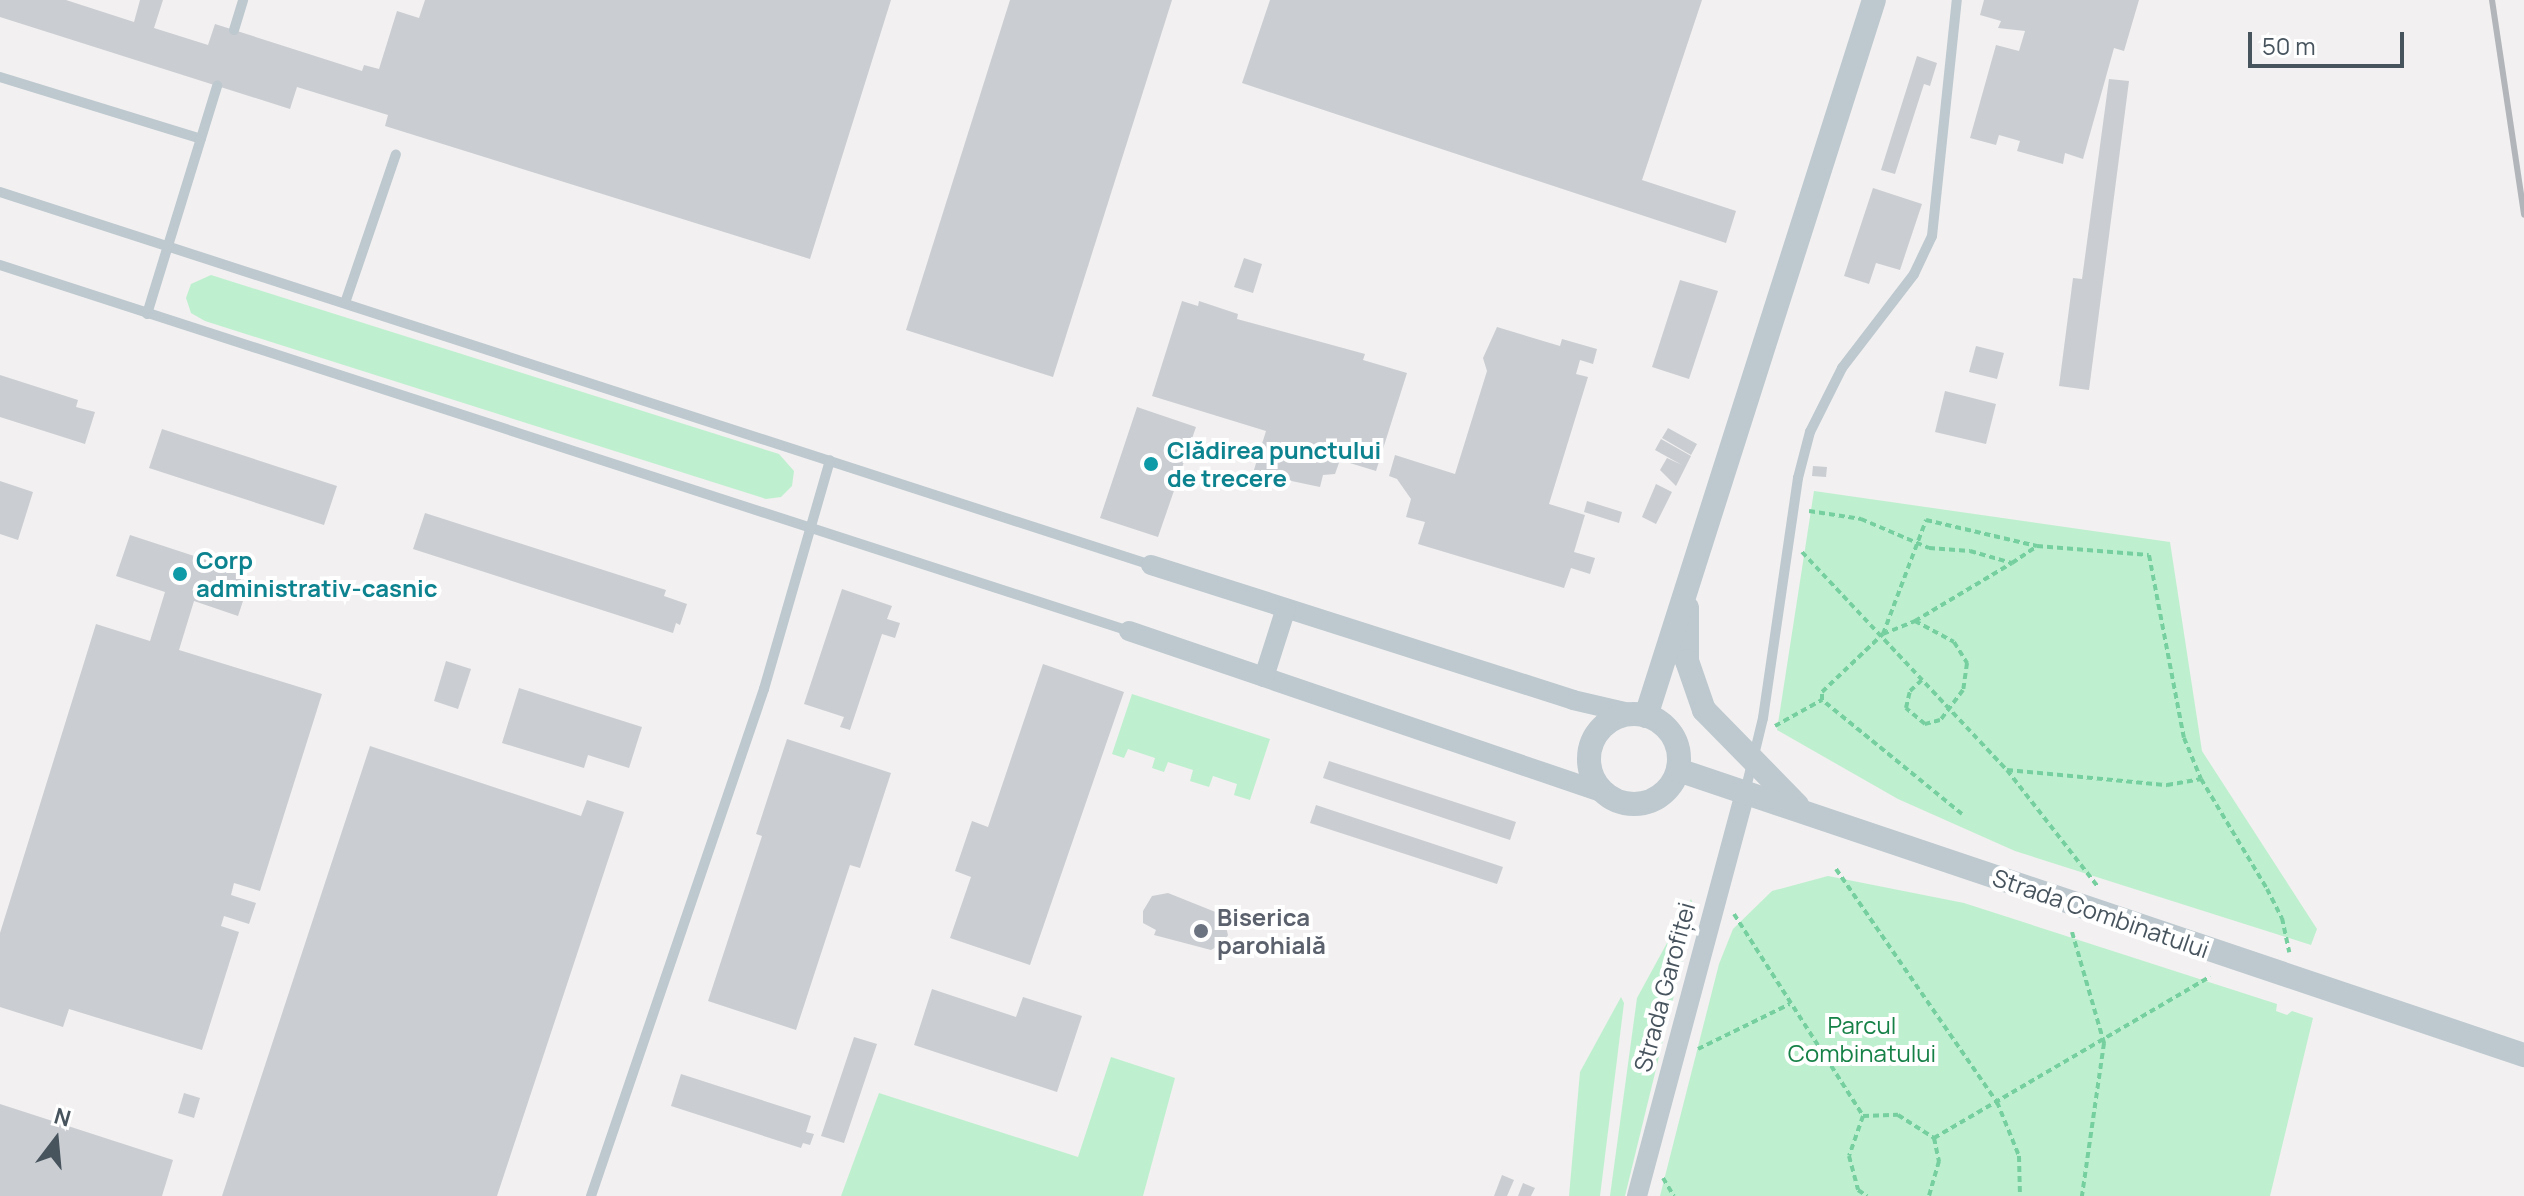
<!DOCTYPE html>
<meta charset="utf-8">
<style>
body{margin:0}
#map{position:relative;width:2524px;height:1196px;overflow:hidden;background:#f2f0f0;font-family:Manrope,sans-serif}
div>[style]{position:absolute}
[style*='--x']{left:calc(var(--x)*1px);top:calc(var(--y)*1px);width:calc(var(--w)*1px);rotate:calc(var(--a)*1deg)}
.green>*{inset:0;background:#bef0cf}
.building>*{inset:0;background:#cacdd2}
.path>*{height:4px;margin-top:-2px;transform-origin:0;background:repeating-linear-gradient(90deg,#75cf9f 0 6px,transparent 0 10px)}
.service>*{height:10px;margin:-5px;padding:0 5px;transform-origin:5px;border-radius:5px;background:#bdc8cf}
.minor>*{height:20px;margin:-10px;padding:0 10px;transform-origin:10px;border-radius:10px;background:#bdc8cf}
.tertiary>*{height:24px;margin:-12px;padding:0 12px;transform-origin:12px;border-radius:12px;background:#bdc8cf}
.tertiary>.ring{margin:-12px;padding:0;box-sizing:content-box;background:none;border:24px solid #bdc8cf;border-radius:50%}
.rail>*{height:6px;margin:-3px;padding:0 3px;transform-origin:3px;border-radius:3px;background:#b2b5ba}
.dots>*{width:22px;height:22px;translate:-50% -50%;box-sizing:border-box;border:4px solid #fff;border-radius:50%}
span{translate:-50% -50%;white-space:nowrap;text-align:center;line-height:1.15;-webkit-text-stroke:8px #fff;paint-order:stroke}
.culture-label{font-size:24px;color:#0d838f;font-weight:700}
.left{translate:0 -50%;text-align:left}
.street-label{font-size:24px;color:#47545e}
.worship-label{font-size:24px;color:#5b616d;font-weight:700}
.park-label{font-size:24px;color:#168147}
.north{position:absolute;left:16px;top:1100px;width:80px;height:80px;-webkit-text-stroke:6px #fff;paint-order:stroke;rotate:16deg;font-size:22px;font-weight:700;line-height:32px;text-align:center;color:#47545e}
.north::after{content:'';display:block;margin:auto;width:28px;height:36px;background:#47545e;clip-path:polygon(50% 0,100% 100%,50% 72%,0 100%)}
.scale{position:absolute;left:2248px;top:32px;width:156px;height:36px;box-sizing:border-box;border:4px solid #47545e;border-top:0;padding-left:10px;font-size:24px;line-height:28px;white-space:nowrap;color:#47545e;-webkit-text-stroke:6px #fff;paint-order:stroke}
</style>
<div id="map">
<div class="green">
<i style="clip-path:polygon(211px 275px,779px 454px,794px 471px,792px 486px,781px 497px,766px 499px,205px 321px,191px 313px,186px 298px,191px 284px)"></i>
<i style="clip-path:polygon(1814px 491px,2170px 542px,2202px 751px,2317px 929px,2311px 945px,2015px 851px,1898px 799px,1777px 730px)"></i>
<i style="clip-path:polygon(1132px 694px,1270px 739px,1250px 800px,1234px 795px,1237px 784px,1213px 776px,1209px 787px,1190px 781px,1193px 770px,1168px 762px,1164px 772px,1152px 768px,1155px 758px,1128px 749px,1124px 758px,1112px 754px)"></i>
<i style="clip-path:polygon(1828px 876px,1964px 903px,2277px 1004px,2276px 1011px,2287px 1015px,2292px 1011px,2313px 1018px,2270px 1196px,1660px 1196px,1719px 964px,1733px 929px,1772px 891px)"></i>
<i style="clip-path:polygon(1691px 899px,1695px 909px,1625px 1196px,1610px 1196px,1637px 998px)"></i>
<i style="clip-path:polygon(1621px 997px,1624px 1003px,1600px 1196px,1569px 1196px,1580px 1072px)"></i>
<i style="clip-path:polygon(1111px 1057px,1175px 1078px,1143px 1196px,841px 1196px,879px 1093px,1078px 1157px)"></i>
</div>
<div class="building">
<i style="clip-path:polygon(0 0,66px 0,134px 22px,140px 0,163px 0,154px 28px,208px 45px,215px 24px,362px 71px,364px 65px,379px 69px,397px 11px,419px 18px,425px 0,891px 0,810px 259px,385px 126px,388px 115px,297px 87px,290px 109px,0 17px)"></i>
<i style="clip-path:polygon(1010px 0,1172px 0,1053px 377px,906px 330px)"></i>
<i style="clip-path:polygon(1270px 0,1702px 0,1642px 180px,1736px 211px,1726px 243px,1242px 83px)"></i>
<i style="clip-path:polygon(1984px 0,2139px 0,2124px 51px,2114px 48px,2083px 159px,2065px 153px,2063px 164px,2017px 151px,2020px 141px,1999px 135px,1996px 145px,1970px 138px,1996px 45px,2019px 51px,2025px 31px,1998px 28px,2001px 21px,1980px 15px)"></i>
<i style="clip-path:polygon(1917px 56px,1937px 63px,1930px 86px,1924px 84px,1895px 174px,1881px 170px)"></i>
<i style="clip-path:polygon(2109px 79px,2129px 81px,2089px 390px,2059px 386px,2073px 278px,2082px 279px)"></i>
<i style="clip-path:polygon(1873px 188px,1922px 204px,1900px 270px,1876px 263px,1869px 284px,1844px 276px)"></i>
<i style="clip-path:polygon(1244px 258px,1262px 264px,1253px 293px,1234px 287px)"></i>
<i style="clip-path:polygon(1680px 280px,1718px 291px,1689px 379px,1652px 367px)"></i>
<i style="clip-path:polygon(1182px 301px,1198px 306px,1199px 301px,1238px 314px,1237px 319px,1365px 354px,1363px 360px,1407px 373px,1376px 471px,1340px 460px,1335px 474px,1323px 475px,1320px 487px,1253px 473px,1266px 431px,1152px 396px)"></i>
<i style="clip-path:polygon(1497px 327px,1560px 346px,1562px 339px,1597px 349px,1593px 364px,1580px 360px,1576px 374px,1588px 377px,1549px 504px,1585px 515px,1574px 552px,1595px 558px,1590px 574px,1571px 568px,1564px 588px,1418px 544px,1425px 522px,1406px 517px,1411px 499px,1397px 479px,1389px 476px,1395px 455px,1455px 474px,1487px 371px,1483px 358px)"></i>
<i style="clip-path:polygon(1976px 346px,2004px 353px,1997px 379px,1969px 372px)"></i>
<i style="clip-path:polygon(0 375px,78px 400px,76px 407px,95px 412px,85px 444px,0 417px)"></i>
<i style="clip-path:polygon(1945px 391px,1996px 404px,1986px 444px,1935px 432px)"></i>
<i style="clip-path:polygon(1137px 407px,1196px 427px,1158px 537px,1100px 518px)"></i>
<i style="clip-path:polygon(1668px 428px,1697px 444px,1691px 455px,1662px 438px)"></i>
<i style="clip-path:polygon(162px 429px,337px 486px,324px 525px,149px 468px)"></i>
<i style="clip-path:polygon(1661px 439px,1691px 456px,1676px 486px,1660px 470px,1667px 458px,1682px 465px,1655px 450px)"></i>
<i style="clip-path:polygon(1813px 466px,1827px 467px,1826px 477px,1812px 476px)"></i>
<i style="clip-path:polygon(0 481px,33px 492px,18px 540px,0 534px)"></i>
<i style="clip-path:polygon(1656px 484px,1672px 492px,1656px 524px,1642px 517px)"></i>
<i style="clip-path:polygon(1587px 501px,1622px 512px,1619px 523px,1584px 512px)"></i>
<i style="clip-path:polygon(425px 513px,666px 590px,664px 596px,687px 604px,680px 625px,676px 623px,673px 633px,413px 549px)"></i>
<i style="clip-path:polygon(130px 535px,243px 572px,235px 598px,243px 601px,238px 616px,194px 601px,179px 650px,322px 694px,260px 891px,234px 883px,231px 895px,256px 903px,249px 924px,224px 916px,221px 926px,239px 932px,202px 1050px,69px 1009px,63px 1027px,0 1007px,0 933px,96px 624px,150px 641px,165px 592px,116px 576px)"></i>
<i style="clip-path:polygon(842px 589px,892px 606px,887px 619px,900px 623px,895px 638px,882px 634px,850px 730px,840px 727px,844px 717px,804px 704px)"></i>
<i style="clip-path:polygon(446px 661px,471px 669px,458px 709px,434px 701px)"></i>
<i style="clip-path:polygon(1043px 664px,1124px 692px,1030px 965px,950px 938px,971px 877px,955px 871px,972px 821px,988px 827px)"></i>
<i style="clip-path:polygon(519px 688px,642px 727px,629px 768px,588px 755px,584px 768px,502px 743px)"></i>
<i style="clip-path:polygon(787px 739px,891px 773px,860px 868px,850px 865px,796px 1030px,708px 1001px,762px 836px,756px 834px)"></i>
<i style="clip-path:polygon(370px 746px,581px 816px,587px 800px,624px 812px,497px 1196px,222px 1196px)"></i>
<i style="clip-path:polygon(1329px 761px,1516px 822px,1510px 840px,1323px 778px)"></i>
<i style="clip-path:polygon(1316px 805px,1503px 867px,1497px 884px,1310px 823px)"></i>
<i style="clip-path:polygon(1168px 893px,1223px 915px,1228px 935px,1223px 943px,1211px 950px,1154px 935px,1156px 930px,1143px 923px,1143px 911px,1152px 896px)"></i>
<i style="clip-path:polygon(932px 989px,1016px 1017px,1023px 997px,1082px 1016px,1057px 1092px,914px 1045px)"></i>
<i style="clip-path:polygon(854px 1037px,877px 1044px,844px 1143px,821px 1136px)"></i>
<i style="clip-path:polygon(681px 1074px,811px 1116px,806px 1132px,814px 1134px,810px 1145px,803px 1143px,801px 1148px,671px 1106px)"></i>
<i style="clip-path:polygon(184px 1093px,200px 1098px,194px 1118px,178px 1113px)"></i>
<i style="clip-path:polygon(0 1104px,173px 1160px,162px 1196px,0 1196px)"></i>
<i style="clip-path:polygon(1502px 1175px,1514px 1180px,1507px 1196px,1494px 1196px)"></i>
<i style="clip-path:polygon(1523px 1183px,1535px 1188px,1531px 1196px,1518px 1196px)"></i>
</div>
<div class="path">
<i style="--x:1809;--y:511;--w:53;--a:8.7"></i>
<i style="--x:1861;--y:519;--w:74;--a:23.1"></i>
<i style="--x:1929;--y:548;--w:41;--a:4.2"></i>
<i style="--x:1970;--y:551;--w:44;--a:15.9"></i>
<i style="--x:2012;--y:563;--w:30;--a:-34"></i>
<i style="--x:2037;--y:546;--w:112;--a:4.6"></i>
<i style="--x:2149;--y:555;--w:186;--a:79.2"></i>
<i style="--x:2184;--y:738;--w:44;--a:67.5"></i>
<i style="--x:1802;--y:552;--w:299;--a:46.8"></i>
<i style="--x:2007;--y:770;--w:148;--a:52.1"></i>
<i style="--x:1915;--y:621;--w:44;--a:28.3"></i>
<i style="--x:1954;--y:642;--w:25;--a:58"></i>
<i style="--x:1967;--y:663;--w:27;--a:98"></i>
<i style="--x:1963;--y:690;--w:38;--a:127"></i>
<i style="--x:1940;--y:720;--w:16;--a:165"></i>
<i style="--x:1925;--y:724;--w:25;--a:-140"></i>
<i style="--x:1906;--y:708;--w:17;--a:-77"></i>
<i style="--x:1910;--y:691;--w:16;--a:-43"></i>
<i style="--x:1883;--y:634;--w:122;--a:-69.3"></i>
<i style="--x:1926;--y:520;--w:114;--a:13.2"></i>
<i style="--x:1775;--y:726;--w:54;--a:-29"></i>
<i style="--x:2007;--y:770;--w:161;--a:5.4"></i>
<i style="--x:2167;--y:785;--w:35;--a:-10"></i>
<i style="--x:2201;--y:779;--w:128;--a:59"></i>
<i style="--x:2267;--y:889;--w:33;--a:63"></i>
<i style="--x:2282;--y:918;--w:35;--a:78"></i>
<i style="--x:1962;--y:814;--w:181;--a:-140.8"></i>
<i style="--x:1822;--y:700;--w:8;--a:-90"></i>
<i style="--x:1822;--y:692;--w:84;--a:-43.6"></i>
<i style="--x:1883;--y:634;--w:35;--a:-22"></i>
<i style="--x:1915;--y:621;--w:113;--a:-30.9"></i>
<i style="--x:1836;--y:869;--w:283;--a:55.4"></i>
<i style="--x:1997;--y:1102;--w:58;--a:67.8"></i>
<i style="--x:2019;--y:1156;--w:40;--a:88.6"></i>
<i style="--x:1734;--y:914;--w:240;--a:57.4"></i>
<i style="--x:1863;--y:1116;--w:42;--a:109.3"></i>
<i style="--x:1849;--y:1156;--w:35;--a:75"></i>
<i style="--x:1858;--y:1190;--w:11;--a:34"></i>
<i style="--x:2072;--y:932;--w:116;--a:73.9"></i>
<i style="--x:2104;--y:1043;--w:155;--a:98.2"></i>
<i style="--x:1698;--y:1049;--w:102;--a:-26.1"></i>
<i style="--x:1863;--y:1116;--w:35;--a:-2"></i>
<i style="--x:1898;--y:1115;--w:43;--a:32.6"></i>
<i style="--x:1934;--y:1138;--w:24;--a:78"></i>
<i style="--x:1939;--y:1161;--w:36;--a:106"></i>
<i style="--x:1934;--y:1138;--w:320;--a:-30.3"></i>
<i style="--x:1663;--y:1178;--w:21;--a:59"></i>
</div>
<div class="service">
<i style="--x:234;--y:30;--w:31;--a:-73"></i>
<i style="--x:0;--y:77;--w:210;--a:17.1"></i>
<i style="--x:0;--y:192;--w:1210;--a:17.96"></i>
<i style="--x:0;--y:265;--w:1187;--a:17.96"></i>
<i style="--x:345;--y:303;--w:157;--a:-71.1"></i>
<i style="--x:147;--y:314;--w:239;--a:-72.9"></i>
<i style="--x:1745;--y:792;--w:76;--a:-76.3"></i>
<i style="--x:1763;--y:718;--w:243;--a:-81.7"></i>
<i style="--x:1798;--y:478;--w:48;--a:-75.4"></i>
<i style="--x:1810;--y:432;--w:72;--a:-63.4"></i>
<i style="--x:1842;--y:368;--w:118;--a:-52.5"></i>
<i style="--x:1914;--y:274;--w:42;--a:-64.7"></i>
<i style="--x:1932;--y:236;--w:237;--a:-84"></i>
<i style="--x:591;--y:1196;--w:536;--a:-71.16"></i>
<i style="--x:764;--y:689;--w:238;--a:-73.9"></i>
</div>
<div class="minor">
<i style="--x:1151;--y:565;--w:443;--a:17.7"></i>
<i style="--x:1573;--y:700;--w:62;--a:13.1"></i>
<i style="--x:1129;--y:631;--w:502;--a:18.83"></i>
<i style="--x:1264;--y:677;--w:72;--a:-72.3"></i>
<i style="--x:1637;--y:1196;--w:418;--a:-75"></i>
</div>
<div class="tertiary">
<i style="--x:1687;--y:608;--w:53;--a:90"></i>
<i style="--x:1687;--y:661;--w:52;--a:70.9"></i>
<i style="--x:1704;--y:710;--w:133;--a:45.6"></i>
<i class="ring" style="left:1589px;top:714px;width:66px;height:66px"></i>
<i style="--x:1646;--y:716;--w:751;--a:-72.34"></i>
<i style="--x:1678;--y:770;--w:893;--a:18.62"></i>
</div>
<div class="rail">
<i style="--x:2492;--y:0;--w:217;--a:81.5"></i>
</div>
<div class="dots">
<i style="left:1151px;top:464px;background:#0f9aa8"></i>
<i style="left:180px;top:574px;background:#0f9aa8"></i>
<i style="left:1201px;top:931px;background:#6b7280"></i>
</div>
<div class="culture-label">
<span class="left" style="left:1167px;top:464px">Clădirea punctului<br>de trecere</span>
<span class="left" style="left:196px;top:574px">Corp<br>administrativ-casnic</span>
</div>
<div class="street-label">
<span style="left:2101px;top:913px;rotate:19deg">Strada Combinatului</span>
<span style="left:1664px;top:987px;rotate:-75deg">Strada Garofiței</span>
</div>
<div class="worship-label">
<span class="left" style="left:1217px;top:931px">Biserica<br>parohială</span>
</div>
<div class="park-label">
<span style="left:1862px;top:1039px">Parcul<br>Combinatului</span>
</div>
<div class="north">N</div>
<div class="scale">50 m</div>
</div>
